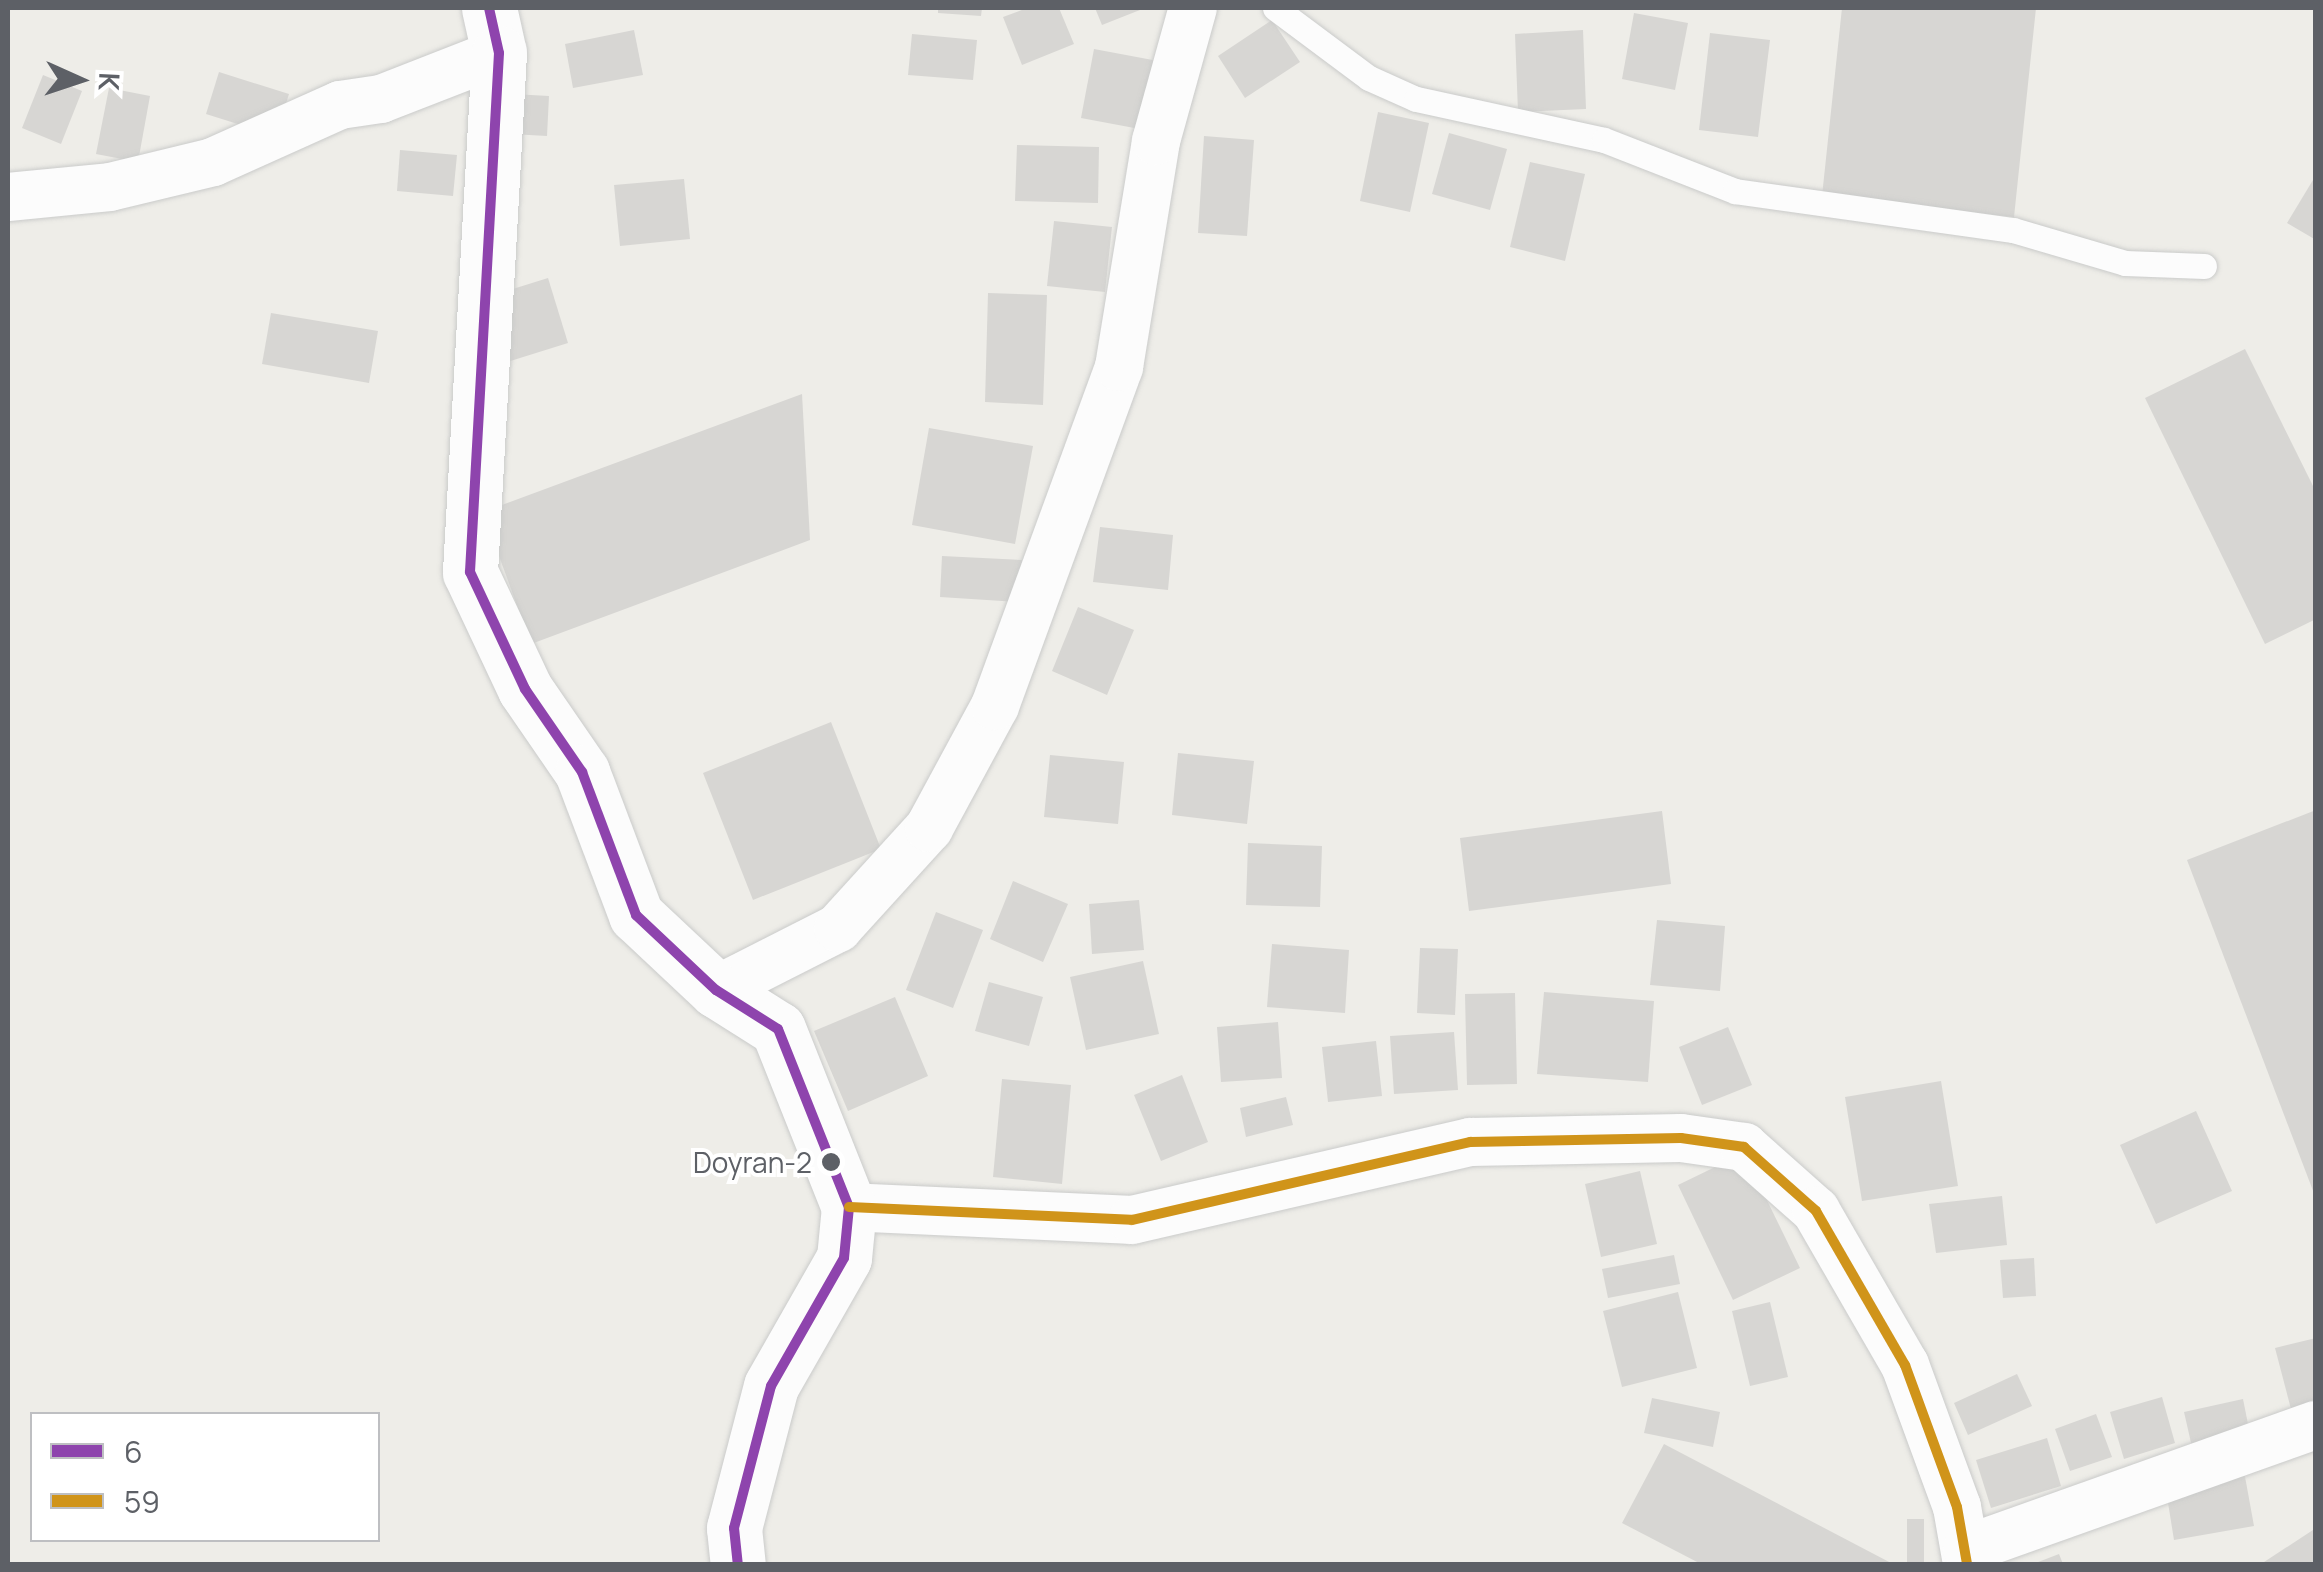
<!DOCTYPE html>
<style>
body{margin:0}
#map{position:relative;width:2323px;height:1572px;overflow:hidden;background:#eeede8;font-family:Manrope,sans-serif}
div>[style]{position:absolute}
[style*='--x']{left:calc(var(--x)*1px);top:calc(var(--y)*1px);width:calc(var(--w)*1px);rotate:calc(var(--a)*1deg)}
.building>*{inset:0;background:#d7d6d3}
.roads{filter:drop-shadow(0 0 2px #cacbca) drop-shadow(0 0 2px #cacbca)}
.service>*{height:25px;margin:-12.5px;padding:0 12.5px;transform-origin:12.5px;border-radius:12.5px;background:#fcfcfc}
.minor>*{height:48px;margin:-24px;padding:0 24px;transform-origin:24px;border-radius:24px;background:#fcfcfc}
.tertiary>*{height:55px;margin:-27.5px;padding:0 27.5px;transform-origin:27.5px;border-radius:27.5px;background:#fcfcfc}
.bus-1>*{height:10px;margin:-5px;padding:0 5px;transform-origin:5px;border-radius:5px;background:#8e44ad}
.bus-2>*{height:10px;margin:-5px;padding:0 5px;transform-origin:5px;border-radius:5px;background:#d0941a}
.dots>*{width:28px;height:28px;translate:-50% -50%;box-sizing:border-box;border:5px solid #fff;border-radius:50%}
span{translate:-50% -50%;white-space:nowrap;text-align:center;line-height:1.15;-webkit-text-stroke:8px #fff;paint-order:stroke}
.bus-label{font-size:28px;color:#5d6066}
.right{translate:-100% -50%;text-align:right}
.frame{position:absolute;inset:0;border:10px solid #5d6066;pointer-events:none}
.legend{position:absolute;left:30px;top:1412px;width:350px;height:130px;box-sizing:border-box;background:#fff;border:2px solid #bebfc2;margin:0;padding:12px 18px;list-style:none;font-size:30px;color:#5d6066}
.legend li{display:flex;align-items:center;gap:20px;height:50px}
.legend b{width:50px;border:2px solid #bebfc2}
.north{position:absolute;left:30px;top:30px;width:100px;height:100px;-webkit-text-stroke:8px #fff;paint-order:stroke;rotate:93deg;font-size:28px;font-weight:700;line-height:40px;text-align:center;color:#5d6066}
.north::after{content:'';display:block;margin:auto;width:35px;height:45px;background:#5d6066;clip-path:polygon(50% 0,100% 100%,50% 72%,0 100%)}
</style>
<div id="map">
<div class="building">
<i style="clip-path:polygon(938px 8px,982px 8px,981px 16px,938px 13px)"></i>
<i style="clip-path:polygon(1027px 8px,1059px 8px,1074px 44px,1022px 65px,1003px 17px)"></i>
<i style="clip-path:polygon(1095px 8px,1145px 8px,1102px 25px)"></i>
<i style="clip-path:polygon(1842px 8px,2036px 8px,2014px 217px,1822px 196px)"></i>
<i style="clip-path:polygon(1634px 13px,1688px 23px,1675px 90px,1622px 79px)"></i>
<i style="clip-path:polygon(1272px 20px,1300px 62px,1245px 98px,1218px 56px)"></i>
<i style="clip-path:polygon(634px 30px,643px 75px,573px 88px,565px 44px)"></i>
<i style="clip-path:polygon(1583px 30px,1586px 109px,1518px 112px,1515px 34px)"></i>
<i style="clip-path:polygon(1710px 33px,1770px 40px,1758px 137px,1699px 130px)"></i>
<i style="clip-path:polygon(912px 34px,977px 40px,973px 80px,908px 75px)"></i>
<i style="clip-path:polygon(1094px 49px,1158px 61px,1145px 130px,1081px 118px)"></i>
<i style="clip-path:polygon(219px 72px,289px 94px,276px 136px,206px 114px)"></i>
<i style="clip-path:polygon(43px 75px,82px 91px,61px 144px,22px 128px)"></i>
<i style="clip-path:polygon(109px 88px,150px 96px,138px 162px,96px 154px)"></i>
<i style="clip-path:polygon(513px 94px,549px 96px,547px 136px,511px 134px)"></i>
<i style="clip-path:polygon(1378px 112px,1429px 123px,1410px 212px,1360px 201px)"></i>
<i style="clip-path:polygon(1449px 133px,1507px 149px,1490px 210px,1432px 194px)"></i>
<i style="clip-path:polygon(1204px 136px,1254px 140px,1247px 236px,1198px 233px)"></i>
<i style="clip-path:polygon(1017px 145px,1099px 147px,1098px 203px,1015px 201px)"></i>
<i style="clip-path:polygon(400px 150px,457px 155px,453px 196px,397px 191px)"></i>
<i style="clip-path:polygon(1530px 162px,1585px 174px,1565px 261px,1510px 247px)"></i>
<i style="clip-path:polygon(2316px 175px,2316px 240px,2287px 223px)"></i>
<i style="clip-path:polygon(684px 179px,690px 239px,620px 246px,614px 185px)"></i>
<i style="clip-path:polygon(1054px 221px,1112px 227px,1105px 292px,1047px 286px)"></i>
<i style="clip-path:polygon(548px 278px,568px 343px,507px 362px,487px 297px)"></i>
<i style="clip-path:polygon(988px 293px,1047px 295px,1043px 405px,985px 402px)"></i>
<i style="clip-path:polygon(271px 313px,378px 331px,369px 383px,262px 364px)"></i>
<i style="clip-path:polygon(2245px 349px,2316px 492px,2316px 619px,2265px 644px,2145px 398px)"></i>
<i style="clip-path:polygon(802px 394px,810px 540px,531px 644px,483px 512px)"></i>
<i style="clip-path:polygon(929px 428px,1033px 446px,1015px 544px,912px 525px)"></i>
<i style="clip-path:polygon(1100px 527px,1173px 535px,1168px 590px,1093px 582px)"></i>
<i style="clip-path:polygon(942px 556px,1022px 560px,1020px 602px,940px 597px)"></i>
<i style="clip-path:polygon(1078px 607px,1134px 630px,1107px 695px,1052px 671px)"></i>
<i style="clip-path:polygon(831px 722px,881px 849px,753px 900px,703px 773px)"></i>
<i style="clip-path:polygon(1178px 753px,1254px 761px,1247px 824px,1172px 815px)"></i>
<i style="clip-path:polygon(1050px 755px,1124px 762px,1118px 824px,1044px 817px)"></i>
<i style="clip-path:polygon(2316px 810px,2316px 1196px,2315px 1196px,2187px 860px)"></i>
<i style="clip-path:polygon(1662px 811px,1671px 884px,1469px 911px,1460px 838px)"></i>
<i style="clip-path:polygon(1248px 843px,1322px 846px,1320px 907px,1246px 905px)"></i>
<i style="clip-path:polygon(1013px 881px,1068px 904px,1043px 962px,990px 939px)"></i>
<i style="clip-path:polygon(1139px 900px,1144px 950px,1092px 954px,1089px 904px)"></i>
<i style="clip-path:polygon(936px 912px,983px 930px,953px 1008px,906px 990px)"></i>
<i style="clip-path:polygon(1657px 920px,1725px 926px,1720px 991px,1650px 985px)"></i>
<i style="clip-path:polygon(1272px 944px,1349px 950px,1345px 1013px,1267px 1007px)"></i>
<i style="clip-path:polygon(1420px 948px,1458px 949px,1455px 1015px,1417px 1013px)"></i>
<i style="clip-path:polygon(1143px 961px,1159px 1034px,1086px 1050px,1070px 977px)"></i>
<i style="clip-path:polygon(989px 982px,1043px 997px,1029px 1046px,975px 1031px)"></i>
<i style="clip-path:polygon(1544px 992px,1654px 1001px,1648px 1082px,1537px 1074px)"></i>
<i style="clip-path:polygon(1515px 993px,1517px 1084px,1467px 1085px,1465px 994px)"></i>
<i style="clip-path:polygon(895px 997px,928px 1076px,848px 1111px,814px 1031px)"></i>
<i style="clip-path:polygon(1278px 1022px,1282px 1078px,1221px 1082px,1217px 1027px)"></i>
<i style="clip-path:polygon(1728px 1027px,1752px 1085px,1702px 1105px,1679px 1047px)"></i>
<i style="clip-path:polygon(1454px 1032px,1458px 1090px,1394px 1094px,1390px 1036px)"></i>
<i style="clip-path:polygon(1376px 1041px,1382px 1096px,1328px 1102px,1322px 1047px)"></i>
<i style="clip-path:polygon(1182px 1075px,1208px 1142px,1161px 1161px,1134px 1095px)"></i>
<i style="clip-path:polygon(1002px 1079px,1071px 1085px,1062px 1184px,993px 1177px)"></i>
<i style="clip-path:polygon(1941px 1081px,1958px 1186px,1862px 1201px,1845px 1097px)"></i>
<i style="clip-path:polygon(1286px 1097px,1293px 1125px,1246px 1137px,1240px 1108px)"></i>
<i style="clip-path:polygon(2196px 1111px,2232px 1191px,2156px 1224px,2120px 1145px)"></i>
<i style="clip-path:polygon(1744px 1153px,1800px 1268px,1733px 1300px,1678px 1185px)"></i>
<i style="clip-path:polygon(1640px 1171px,1657px 1244px,1601px 1257px,1585px 1184px)"></i>
<i style="clip-path:polygon(2002px 1196px,2007px 1245px,1936px 1253px,1929px 1204px)"></i>
<i style="clip-path:polygon(1674px 1255px,1680px 1284px,1608px 1298px,1602px 1269px)"></i>
<i style="clip-path:polygon(2034px 1258px,2036px 1296px,2003px 1298px,2000px 1260px)"></i>
<i style="clip-path:polygon(1678px 1292px,1697px 1368px,1622px 1387px,1603px 1311px)"></i>
<i style="clip-path:polygon(1770px 1302px,1788px 1377px,1750px 1386px,1732px 1311px)"></i>
<i style="clip-path:polygon(2316px 1338px,2316px 1403px,2291px 1409px,2275px 1348px)"></i>
<i style="clip-path:polygon(2017px 1374px,2032px 1406px,1968px 1435px,1954px 1403px)"></i>
<i style="clip-path:polygon(2162px 1397px,2175px 1443px,2124px 1459px,2110px 1412px)"></i>
<i style="clip-path:polygon(1652px 1398px,1720px 1412px,1713px 1447px,1644px 1433px)"></i>
<i style="clip-path:polygon(2243px 1399px,2250px 1434px,2192px 1447px,2184px 1412px)"></i>
<i style="clip-path:polygon(2096px 1414px,2112px 1457px,2070px 1471px,2055px 1429px)"></i>
<i style="clip-path:polygon(2047px 1438px,2061px 1486px,1991px 1508px,1976px 1460px)"></i>
<i style="clip-path:polygon(1664px 1444px,1893px 1564px,1701px 1564px,1622px 1523px)"></i>
<i style="clip-path:polygon(2244px 1471px,2254px 1526px,2174px 1540px,2165px 1484px)"></i>
<i style="clip-path:polygon(1907px 1519px,1924px 1519px,1924px 1564px,1907px 1564px)"></i>
<i style="clip-path:polygon(2316px 1528px,2316px 1564px,2261px 1564px)"></i>
<i style="clip-path:polygon(2059px 1554px,2063px 1564px,2033px 1564px)"></i>
</div>
<div class="roads">
<div class="service">
<i style="--x:1275;--y:8;--w:117;--a:36.7"></i>
<i style="--x:1369;--y:78;--w:51;--a:24.1"></i>
<i style="--x:1416;--y:99;--w:192;--a:12.3"></i>
<i style="--x:1604;--y:140;--w:141;--a:21.3"></i>
<i style="--x:1735;--y:191;--w:281;--a:8"></i>
<i style="--x:2013;--y:230;--w:117;--a:16.4"></i>
<i style="--x:2125;--y:263;--w:79;--a:2.2"></i>
</div>
<div class="minor">
<i style="--x:8;--y:197;--w:102;--a:-5.6"></i>
<i style="--x:110;--y:187;--w:106;--a:-13.6"></i>
<i style="--x:213;--y:162;--w:139;--a:-24.2"></i>
<i style="--x:340;--y:105;--w:41;--a:-8.3"></i>
<i style="--x:381;--y:99;--w:127;--a:-21.3"></i>
<i style="--x:716;--y:990;--w:137;--a:-26.9"></i>
<i style="--x:838;--y:928;--w:135;--a:-47.7"></i>
<i style="--x:929;--y:828;--w:139;--a:-61.6"></i>
<i style="--x:995;--y:706;--w:361;--a:-69.9"></i>
<i style="--x:1119;--y:367;--w:229;--a:-80.7"></i>
<i style="--x:1156;--y:141;--w:138;--a:-74.5"></i>
<i style="--x:849;--y:1207;--w:283;--a:2.6"></i>
<i style="--x:1132;--y:1220;--w:347;--a:-13"></i>
<i style="--x:1470;--y:1142;--w:211;--a:-1.1"></i>
<i style="--x:1681;--y:1138;--w:64;--a:8.1"></i>
<i style="--x:1744;--y:1147;--w:96;--a:41.6"></i>
<i style="--x:1816;--y:1211;--w:178;--a:60"></i>
<i style="--x:1905;--y:1365;--w:151;--a:69.9"></i>
<i style="--x:1957;--y:1507;--w:58;--a:80"></i>
<i style="--x:1967;--y:1549;--w:370;--a:-19.6"></i>
</div>
<div class="tertiary">
<i style="--x:489;--y:8;--w:46;--a:77.5"></i>
<i style="--x:499;--y:53;--w:520;--a:93.2"></i>
<i style="--x:470;--y:572;--w:129;--a:64.8"></i>
<i style="--x:525;--y:689;--w:101;--a:55.5"></i>
<i style="--x:582;--y:772;--w:153;--a:69.3"></i>
<i style="--x:636;--y:915;--w:110;--a:43.2"></i>
<i style="--x:716;--y:990;--w:73;--a:32.2"></i>
<i style="--x:778;--y:1029;--w:192;--a:68.3"></i>
<i style="--x:849;--y:1207;--w:51;--a:95.6"></i>
<i style="--x:844;--y:1258;--w:147;--a:119.7"></i>
<i style="--x:771;--y:1386;--w:147;--a:104.6"></i>
<i style="--x:734;--y:1528;--w:36;--a:84"></i>
</div>
</div>
<div class="bus-1">
<i style="--x:489;--y:8;--w:46;--a:77.5"></i>
<i style="--x:499;--y:53;--w:520;--a:93.2"></i>
<i style="--x:470;--y:572;--w:129;--a:64.8"></i>
<i style="--x:525;--y:689;--w:101;--a:55.5"></i>
<i style="--x:582;--y:772;--w:153;--a:69.3"></i>
<i style="--x:636;--y:915;--w:110;--a:43.2"></i>
<i style="--x:716;--y:990;--w:73;--a:32.2"></i>
<i style="--x:778;--y:1029;--w:192;--a:68.3"></i>
<i style="--x:849;--y:1207;--w:51;--a:95.6"></i>
<i style="--x:844;--y:1258;--w:147;--a:119.7"></i>
<i style="--x:771;--y:1386;--w:147;--a:104.6"></i>
<i style="--x:734;--y:1528;--w:36;--a:84"></i>
</div>
<div class="bus-2">
<i style="--x:849;--y:1207;--w:283;--a:2.6"></i>
<i style="--x:1132;--y:1220;--w:347;--a:-13"></i>
<i style="--x:1470;--y:1142;--w:211;--a:-1.1"></i>
<i style="--x:1681;--y:1138;--w:64;--a:8.1"></i>
<i style="--x:1744;--y:1147;--w:96;--a:41.6"></i>
<i style="--x:1816;--y:1211;--w:178;--a:60"></i>
<i style="--x:1905;--y:1365;--w:151;--a:69.9"></i>
<i style="--x:1957;--y:1507;--w:58;--a:80"></i>
</div>
<div class="dots">
<i style="left:831px;top:1162px;background:#5d6066"></i>
</div>
<div class="bus-label">
<span class="right" style="left:812px;top:1162px">Doyran-2</span>
</div>
<div class="frame"></div>
<ul class="legend">
<li><b style="height:12px;background:#8e44ad"></b>6</li>
<li><b style="height:12px;background:#d0941a"></b>59</li>
</ul>
<div class="north">K</div>
</div>
